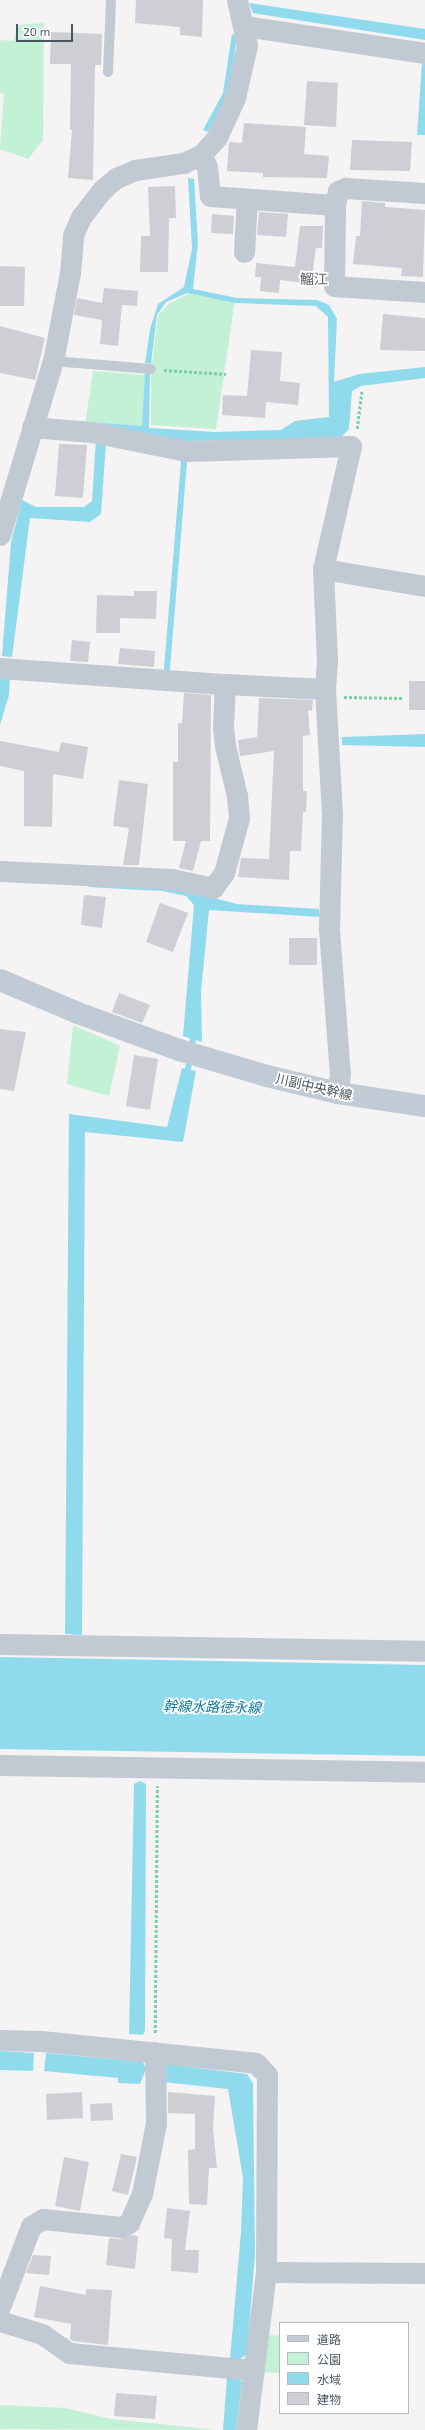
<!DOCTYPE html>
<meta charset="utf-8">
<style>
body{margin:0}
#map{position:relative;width:425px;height:2430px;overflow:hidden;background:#f5f3f3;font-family:"Exo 2","Noto Sans JP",sans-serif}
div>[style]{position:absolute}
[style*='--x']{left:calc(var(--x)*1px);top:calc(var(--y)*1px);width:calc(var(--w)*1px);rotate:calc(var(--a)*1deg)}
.green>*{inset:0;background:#c3f1d5}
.water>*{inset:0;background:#90daee}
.stream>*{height:5.5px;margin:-2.75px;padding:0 2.75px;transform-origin:2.75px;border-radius:2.75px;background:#90daee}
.building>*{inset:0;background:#cdcfd5}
.path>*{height:2.5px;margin-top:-1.25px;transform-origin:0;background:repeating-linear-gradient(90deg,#7ad0a6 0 3px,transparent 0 5px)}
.lane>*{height:10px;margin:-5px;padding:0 5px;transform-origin:5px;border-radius:5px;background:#c1cad2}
.street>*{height:21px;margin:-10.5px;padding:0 10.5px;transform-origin:10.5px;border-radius:10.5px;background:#c1cad2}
.secondary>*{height:22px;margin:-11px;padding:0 11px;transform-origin:11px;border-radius:11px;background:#c1cbd6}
span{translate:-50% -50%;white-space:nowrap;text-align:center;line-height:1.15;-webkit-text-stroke:3.5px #fff;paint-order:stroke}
.street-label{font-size:13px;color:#4a5661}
.neighbourhood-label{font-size:14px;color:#5f6368}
.water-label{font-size:14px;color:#0c7c9b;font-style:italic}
.legend{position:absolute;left:279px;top:2322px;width:130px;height:92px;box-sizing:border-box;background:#fff;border:1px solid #b7bbc0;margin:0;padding:5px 7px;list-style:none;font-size:12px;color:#4a5661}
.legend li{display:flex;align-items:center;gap:8px;height:20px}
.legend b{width:20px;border:1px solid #b7bbc0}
.scale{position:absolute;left:16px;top:24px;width:57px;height:18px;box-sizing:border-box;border:2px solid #4a5661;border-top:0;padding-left:5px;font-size:12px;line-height:14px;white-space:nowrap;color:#4a5661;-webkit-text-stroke:3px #fff;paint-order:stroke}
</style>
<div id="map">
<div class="green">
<i style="clip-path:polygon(44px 23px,43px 140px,28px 159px,0 149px,4px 93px,0 93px,0 40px,13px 41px,19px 25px)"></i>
<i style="clip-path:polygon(193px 291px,235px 300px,216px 429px,151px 425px,151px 375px,158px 315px,169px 304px)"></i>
<i style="clip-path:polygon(93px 371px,145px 375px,142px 426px,102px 423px,100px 427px,85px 425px)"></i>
<i style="clip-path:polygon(73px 1025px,120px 1046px,109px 1096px,67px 1084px)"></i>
<i style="clip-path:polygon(267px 2335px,280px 2336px,280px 2373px,264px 2372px)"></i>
<i style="clip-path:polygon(0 2405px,65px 2408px,111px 2419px,218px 2430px,0 2429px)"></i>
</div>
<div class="water">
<i style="clip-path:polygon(249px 3px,425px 29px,425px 40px,253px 13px)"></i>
<i style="clip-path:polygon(232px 34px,237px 36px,229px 96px,208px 132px,203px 130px,223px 93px)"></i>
<i style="clip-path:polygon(422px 63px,425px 63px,425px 135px,417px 135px)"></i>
<i style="clip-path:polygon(188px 178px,194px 179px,198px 243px,193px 289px,237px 298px,317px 300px,329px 305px,337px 319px,334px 382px,359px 374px,425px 367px,425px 378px,361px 386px,352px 391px,349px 429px,340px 438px,186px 441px,100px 427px,102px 423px,142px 426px,145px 373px,150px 373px,149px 428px,215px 432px,281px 430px,295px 421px,329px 417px,328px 317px,316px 306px,235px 303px,187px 293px,166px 302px,157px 315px,151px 364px,145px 363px,150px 329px,158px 304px,184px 287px,192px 249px)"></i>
<i style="clip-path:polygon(96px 439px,106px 443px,101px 514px,90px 522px,30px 518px,12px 657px,2px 656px,11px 542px,22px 500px,36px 507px,84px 507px,92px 501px)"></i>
<i style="clip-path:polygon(10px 674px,9px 695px,0 725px,0 677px)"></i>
<i style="clip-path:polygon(425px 734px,425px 747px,342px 745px,342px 737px)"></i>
<i style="clip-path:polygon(90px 880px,167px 886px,237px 904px,319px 909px,320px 917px,209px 910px,201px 991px,202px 1042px,183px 1036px,194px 905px,186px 896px,162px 891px,88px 887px)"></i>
<i style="clip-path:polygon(182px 1068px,196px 1071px,183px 1142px,85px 1132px,82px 1635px,65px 1634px,69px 1114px,167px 1127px)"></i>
<i style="clip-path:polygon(0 1657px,425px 1665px,425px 1756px,0 1749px)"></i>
<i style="clip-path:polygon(140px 1781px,146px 1784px,145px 2030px,143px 2035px,129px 2034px,134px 1784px)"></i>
<i style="clip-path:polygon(0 2051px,34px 2053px,33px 2071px,0 2070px)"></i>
<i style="clip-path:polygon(46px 2053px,143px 2062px,146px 2069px,140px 2084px,118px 2083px,118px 2078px,44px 2071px)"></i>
<i style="clip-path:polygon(165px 2064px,247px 2074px,253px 2083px,255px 2254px,247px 2354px,240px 2359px,230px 2359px,241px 2232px,243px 2178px,228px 2089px,163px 2082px)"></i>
<i style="clip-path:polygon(227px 2377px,239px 2378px,242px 2382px,236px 2430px,223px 2430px)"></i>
</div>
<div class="stream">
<i style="--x:167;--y:669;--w:208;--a:-85.3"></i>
<i style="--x:191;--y:1049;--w:10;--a:-79"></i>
<i style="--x:188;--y:1069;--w:11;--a:-80"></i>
</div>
<div class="building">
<i style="clip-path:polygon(136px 0,203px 0,202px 37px,180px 35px,180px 27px,135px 23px)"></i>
<i style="clip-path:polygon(51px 32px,102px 34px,101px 65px,95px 65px,93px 180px,68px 178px,72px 130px,70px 130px,71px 64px,50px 64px)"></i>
<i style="clip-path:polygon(307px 81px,338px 83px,336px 127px,304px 125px)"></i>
<i style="clip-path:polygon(244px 123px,306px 127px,304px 154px,329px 156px,327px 178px,263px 177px,263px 173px,227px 171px,229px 142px,242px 143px)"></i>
<i style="clip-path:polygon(352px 140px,412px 142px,410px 171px,350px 170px)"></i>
<i style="clip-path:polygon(175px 186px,176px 218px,169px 218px,168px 272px,140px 272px,141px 236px,150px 236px,148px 187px)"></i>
<i style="clip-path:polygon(362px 201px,385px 203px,385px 207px,425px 210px,423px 277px,401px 276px,402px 268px,353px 264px,356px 236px,360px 236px)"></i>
<i style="clip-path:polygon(259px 212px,288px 214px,286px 237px,257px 235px)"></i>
<i style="clip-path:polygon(212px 214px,234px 216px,233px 234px,211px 233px)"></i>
<i style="clip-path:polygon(300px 226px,323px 226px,322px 248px,316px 248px,311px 284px,280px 280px,279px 293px,260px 291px,261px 277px,255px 277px,256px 263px,295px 267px)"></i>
<i style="clip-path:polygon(0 266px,25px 267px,24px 306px,0 306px)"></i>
<i style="clip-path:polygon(104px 288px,138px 291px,137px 306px,122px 305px,118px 346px,100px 344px,102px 320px,74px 315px,77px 298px,102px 303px)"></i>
<i style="clip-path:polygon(383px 314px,425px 318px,425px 351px,380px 350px)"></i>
<i style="clip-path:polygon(0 326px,45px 338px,35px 380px,0 373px)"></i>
<i style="clip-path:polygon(251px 350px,282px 352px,280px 381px,300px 383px,298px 405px,266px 402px,265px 418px,222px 415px,223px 395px,247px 396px)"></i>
<i style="clip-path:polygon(59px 444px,87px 445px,83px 498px,55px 496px)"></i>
<i style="clip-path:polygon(134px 591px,157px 591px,156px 619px,120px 618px,120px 633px,96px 633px,97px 595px,134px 596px)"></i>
<i style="clip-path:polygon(72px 640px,90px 642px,88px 662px,70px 661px)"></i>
<i style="clip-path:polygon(120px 648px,155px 651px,154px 667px,118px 664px)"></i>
<i style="clip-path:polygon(409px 681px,425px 681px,425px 710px,409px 710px)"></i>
<i style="clip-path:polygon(184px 693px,211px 695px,210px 841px,201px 841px,193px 871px,179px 868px,186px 841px,173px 841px,173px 762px,178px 762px,178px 723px,182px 723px)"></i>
<i style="clip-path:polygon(259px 698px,313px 700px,312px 711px,308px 710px,310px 735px,303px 736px,303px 791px,307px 791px,306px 812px,303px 812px,301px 851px,290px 851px,289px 880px,238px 877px,241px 858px,269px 859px,274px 751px,240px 756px,238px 740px,257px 737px)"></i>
<i style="clip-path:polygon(0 741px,59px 752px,61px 742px,88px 747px,83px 779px,53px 774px,52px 827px,24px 826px,24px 771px,0 766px)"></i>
<i style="clip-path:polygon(119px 780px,148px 784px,139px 865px,123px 865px,129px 828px,113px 826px)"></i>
<i style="clip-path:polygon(84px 895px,106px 897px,102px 928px,81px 925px)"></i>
<i style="clip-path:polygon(160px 903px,188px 913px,173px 952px,146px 942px)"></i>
<i style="clip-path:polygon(289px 938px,317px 938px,317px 965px,289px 965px)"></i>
<i style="clip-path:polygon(119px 993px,150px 1005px,142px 1023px,112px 1012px)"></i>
<i style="clip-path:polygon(0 1029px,26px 1032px,14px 1091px,0 1089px)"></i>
<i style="clip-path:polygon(134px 1055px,158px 1059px,150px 1110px,126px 1106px)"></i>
<i style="clip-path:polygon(82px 2092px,83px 2118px,47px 2120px,46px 2094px)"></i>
<i style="clip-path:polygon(168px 2092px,215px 2096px,213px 2128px,217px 2168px,209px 2168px,207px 2205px,189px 2204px,188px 2150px,195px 2149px,195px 2114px,168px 2113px)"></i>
<i style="clip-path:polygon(112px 2103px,113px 2120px,91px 2121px,90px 2104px)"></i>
<i style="clip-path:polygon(121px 2154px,137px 2157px,128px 2195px,112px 2191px)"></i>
<i style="clip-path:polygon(64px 2157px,89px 2162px,80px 2211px,55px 2206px)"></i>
<i style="clip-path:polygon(167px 2208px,190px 2211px,185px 2250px,199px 2250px,198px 2273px,171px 2271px,172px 2239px,164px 2238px)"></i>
<i style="clip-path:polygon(131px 2235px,138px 2236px,135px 2269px,106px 2265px,109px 2238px,120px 2239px)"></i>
<i style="clip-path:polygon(33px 2255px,51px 2256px,49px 2275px,26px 2273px)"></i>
<i style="clip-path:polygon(40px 2286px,86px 2295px,86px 2289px,112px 2290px,108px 2345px,73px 2341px,70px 2339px,71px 2324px,34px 2317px)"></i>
<i style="clip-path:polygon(116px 2393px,157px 2396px,155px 2419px,114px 2416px)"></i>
</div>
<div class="path">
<i style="--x:164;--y:370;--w:62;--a:3.7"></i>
<i style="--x:357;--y:429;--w:38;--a:-83"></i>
<i style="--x:344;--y:697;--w:58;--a:1"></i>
<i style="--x:155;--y:2033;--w:247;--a:-89.5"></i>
</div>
<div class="lane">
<i style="--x:108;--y:72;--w:72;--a:-87.6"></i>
<i style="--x:53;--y:361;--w:98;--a:4.7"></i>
</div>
<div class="street">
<i style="--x:244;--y:26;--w:183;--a:8.5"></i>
<i style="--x:201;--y:155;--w:13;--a:63"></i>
<i style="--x:207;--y:167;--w:29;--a:84"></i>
<i style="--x:210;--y:196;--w:125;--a:4.1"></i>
<i style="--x:335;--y:205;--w:14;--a:-78"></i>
<i style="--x:338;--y:191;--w:8;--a:-23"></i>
<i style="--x:345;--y:188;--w:80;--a:3.6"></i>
<i style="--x:335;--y:205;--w:81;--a:90.7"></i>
<i style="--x:334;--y:286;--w:91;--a:3.8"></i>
<i style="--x:244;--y:252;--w:53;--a:-86.8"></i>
<i style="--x:32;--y:427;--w:60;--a:4.8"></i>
<i style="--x:92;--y:432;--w:96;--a:11.4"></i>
<i style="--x:186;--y:451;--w:165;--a:-1.7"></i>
<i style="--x:351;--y:446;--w:126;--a:102.8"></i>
<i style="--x:0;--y:535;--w:182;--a:-73.1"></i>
<i style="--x:53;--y:361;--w:90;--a:-79.1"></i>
<i style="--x:70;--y:273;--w:38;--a:-85"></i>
<i style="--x:73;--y:235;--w:20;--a:-66"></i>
<i style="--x:81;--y:217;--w:33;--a:-52"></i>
<i style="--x:101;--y:191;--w:20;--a:-41"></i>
<i style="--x:116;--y:178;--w:21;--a:-23"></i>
<i style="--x:135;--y:170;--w:49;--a:-8.3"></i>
<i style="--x:183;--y:163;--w:20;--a:-24"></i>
<i style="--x:201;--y:155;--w:24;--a:-48"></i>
<i style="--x:217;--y:137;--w:43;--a:-65.2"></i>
<i style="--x:235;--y:98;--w:54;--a:-77.2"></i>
<i style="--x:247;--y:45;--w:46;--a:-102.5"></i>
<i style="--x:0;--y:668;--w:226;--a:4.1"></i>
<i style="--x:225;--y:684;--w:100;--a:2.9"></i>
<i style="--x:325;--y:689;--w:28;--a:-86"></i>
<i style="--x:327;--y:661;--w:92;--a:-92.5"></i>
<i style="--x:323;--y:569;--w:103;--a:9.5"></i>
<i style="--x:325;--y:689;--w:125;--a:86.8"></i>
<i style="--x:332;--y:814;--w:115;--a:91.5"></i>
<i style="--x:329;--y:929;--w:145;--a:85.7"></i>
<i style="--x:340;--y:1074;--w:19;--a:96"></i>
<i style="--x:0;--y:871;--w:172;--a:2.7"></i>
<i style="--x:172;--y:879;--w:42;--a:12.4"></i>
<i style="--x:213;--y:888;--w:19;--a:-54"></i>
<i style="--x:224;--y:873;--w:57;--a:-74.7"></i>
<i style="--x:239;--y:818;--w:22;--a:-95"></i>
<i style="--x:237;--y:796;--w:51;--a:-103.5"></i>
<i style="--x:225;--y:746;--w:20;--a:-96"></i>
<i style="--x:223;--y:726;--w:42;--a:-87.3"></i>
<i style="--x:0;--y:1644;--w:425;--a:0.9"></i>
<i style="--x:0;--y:1765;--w:425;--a:0.9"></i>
<i style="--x:0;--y:2040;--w:41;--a:1.4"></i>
<i style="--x:41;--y:2041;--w:216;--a:5.8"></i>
<i style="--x:256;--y:2063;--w:16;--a:47"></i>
<i style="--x:267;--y:2075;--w:197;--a:90.3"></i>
<i style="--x:266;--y:2272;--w:159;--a:97.2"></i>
<i style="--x:266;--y:2272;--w:159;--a:0.4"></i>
<i style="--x:0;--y:2307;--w:87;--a:-69.1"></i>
<i style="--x:31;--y:2226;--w:14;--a:-30"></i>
<i style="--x:43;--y:2219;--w:78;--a:5.9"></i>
<i style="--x:121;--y:2227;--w:9;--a:-27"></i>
<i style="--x:129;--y:2223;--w:32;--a:-66"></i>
<i style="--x:142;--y:2194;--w:72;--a:-78.8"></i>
<i style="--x:156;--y:2123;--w:71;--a:-90.8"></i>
<i style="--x:0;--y:2321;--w:44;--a:17.2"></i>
<i style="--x:42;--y:2334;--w:33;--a:35"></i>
<i style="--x:69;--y:2353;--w:186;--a:5.3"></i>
</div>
<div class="secondary">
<i style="--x:0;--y:980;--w:85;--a:22.9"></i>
<i style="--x:78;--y:1013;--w:108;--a:20.1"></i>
<i style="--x:179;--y:1050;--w:92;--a:16.5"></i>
<i style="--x:267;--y:1076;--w:73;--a:13.5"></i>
<i style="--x:338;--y:1093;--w:88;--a:8.5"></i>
</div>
<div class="street-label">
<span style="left:314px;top:1087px;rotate:13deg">川副中央幹線</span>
</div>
<div class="neighbourhood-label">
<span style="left:314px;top:279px">鰡江</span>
</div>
<div class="water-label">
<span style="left:212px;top:1707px;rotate:1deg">幹線水路徳永線</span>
</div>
<ul class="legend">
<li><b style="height:5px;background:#c1cbd6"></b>道路</li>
<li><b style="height:11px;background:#c3f1d5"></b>公園</li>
<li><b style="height:11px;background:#90daee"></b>水域</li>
<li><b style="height:11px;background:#cdcfd5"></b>建物</li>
</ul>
<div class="scale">20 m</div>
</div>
